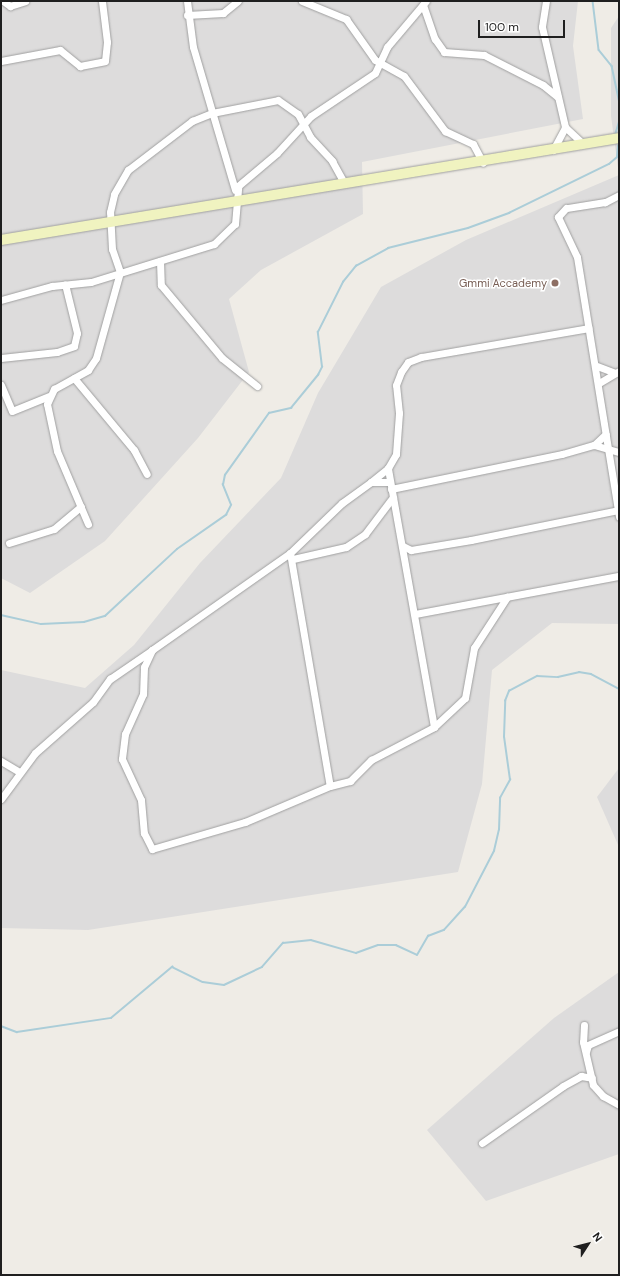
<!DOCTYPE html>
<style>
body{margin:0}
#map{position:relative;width:620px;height:1276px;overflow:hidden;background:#efece6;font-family:"DM Sans",sans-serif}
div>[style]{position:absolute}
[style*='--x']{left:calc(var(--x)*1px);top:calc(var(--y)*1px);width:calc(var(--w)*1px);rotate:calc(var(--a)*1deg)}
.residential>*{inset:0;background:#dddcdc}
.stream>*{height:1.5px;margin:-0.75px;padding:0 0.75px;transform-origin:0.75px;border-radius:0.75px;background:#abcdd8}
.roads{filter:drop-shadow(0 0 1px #a0a0a0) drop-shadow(0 0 1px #a0a0a0)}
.minor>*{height:7px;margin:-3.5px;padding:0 3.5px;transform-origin:3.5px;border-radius:3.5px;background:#fff}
.secondary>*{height:10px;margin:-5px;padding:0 5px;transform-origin:5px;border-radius:5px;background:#f0f3c0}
.dots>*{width:11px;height:11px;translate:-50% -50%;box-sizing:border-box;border:2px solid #fff;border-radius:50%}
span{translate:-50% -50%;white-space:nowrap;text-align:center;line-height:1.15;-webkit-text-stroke:3px #fff;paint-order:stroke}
.education-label{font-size:11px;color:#785e54}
.right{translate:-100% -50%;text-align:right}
.frame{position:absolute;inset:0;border:2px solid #1f1f1f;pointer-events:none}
.north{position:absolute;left:568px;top:1224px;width:40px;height:40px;-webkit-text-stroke:3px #fff;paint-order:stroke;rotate:54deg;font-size:11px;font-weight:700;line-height:16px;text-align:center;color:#1f1f1f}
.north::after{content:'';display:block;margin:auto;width:14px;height:18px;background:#1f1f1f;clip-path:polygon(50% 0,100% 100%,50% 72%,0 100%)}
.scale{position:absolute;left:478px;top:20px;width:87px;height:18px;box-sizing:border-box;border:2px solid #1f1f1f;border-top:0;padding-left:5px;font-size:12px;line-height:14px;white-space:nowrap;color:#1f1f1f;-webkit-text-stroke:3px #fff;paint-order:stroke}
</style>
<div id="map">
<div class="residential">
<i style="clip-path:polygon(1px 1px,578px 1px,573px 46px,583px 119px,362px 162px,363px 214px,261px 270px,229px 299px,249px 372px,198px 438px,105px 541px,30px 593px,1px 578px)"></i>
<i style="clip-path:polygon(619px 16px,619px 624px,552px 623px,492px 670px,482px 784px,458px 872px,88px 930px,1px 928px,1px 670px,85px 688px,134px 645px,200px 563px,281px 478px,318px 393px,381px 287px,466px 240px,619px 175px,611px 116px,611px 28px)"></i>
<i style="clip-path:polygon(619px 768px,619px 847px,597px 797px)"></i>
<i style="clip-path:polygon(619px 972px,619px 1154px,486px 1201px,427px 1130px,554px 1018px)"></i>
</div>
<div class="stream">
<i style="--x:593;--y:1;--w:49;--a:83"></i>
<i style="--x:599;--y:50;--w:21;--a:51"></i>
<i style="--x:612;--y:66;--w:35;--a:78"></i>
<i style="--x:615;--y:135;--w:14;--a:-73"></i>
<i style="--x:1;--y:615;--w:41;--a:12.7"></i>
<i style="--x:41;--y:624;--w:43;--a:-2.7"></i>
<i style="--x:84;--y:622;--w:22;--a:-16"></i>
<i style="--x:105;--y:616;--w:98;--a:-42.9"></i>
<i style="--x:177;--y:549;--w:60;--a:-34.8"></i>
<i style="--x:226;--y:515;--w:11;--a:-63"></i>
<i style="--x:231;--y:505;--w:22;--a:-112"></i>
<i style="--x:223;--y:485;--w:10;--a:-79"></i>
<i style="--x:225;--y:475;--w:76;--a:-54.6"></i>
<i style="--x:269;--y:413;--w:23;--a:-13"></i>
<i style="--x:291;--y:408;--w:43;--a:-50.7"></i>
<i style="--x:318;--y:375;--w:9;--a:-63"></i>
<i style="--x:322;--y:367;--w:35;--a:-97"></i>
<i style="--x:318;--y:332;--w:56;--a:-63.4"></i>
<i style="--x:343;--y:282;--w:21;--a:-51"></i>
<i style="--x:356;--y:266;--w:37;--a:-29"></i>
<i style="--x:388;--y:248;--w:82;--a:-14"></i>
<i style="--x:468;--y:228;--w:44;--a:-20.1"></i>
<i style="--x:509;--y:213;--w:111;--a:-26.1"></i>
<i style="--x:609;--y:164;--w:11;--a:-41"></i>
<i style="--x:617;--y:157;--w:11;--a:-85"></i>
<i style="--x:1;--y:1026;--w:17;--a:21"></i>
<i style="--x:17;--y:1032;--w:95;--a:-8.5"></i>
<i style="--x:111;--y:1018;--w:80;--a:-39.9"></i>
<i style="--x:172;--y:967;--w:34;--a:26"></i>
<i style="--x:203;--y:982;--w:21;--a:8"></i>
<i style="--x:224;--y:985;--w:42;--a:-25.3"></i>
<i style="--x:262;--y:967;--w:32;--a:-49"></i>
<i style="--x:283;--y:943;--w:28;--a:-6"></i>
<i style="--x:311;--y:940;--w:47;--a:16.1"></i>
<i style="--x:356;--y:953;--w:23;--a:-20"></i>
<i style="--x:378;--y:945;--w:18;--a:0"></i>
<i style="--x:396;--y:945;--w:23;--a:25"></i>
<i style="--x:417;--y:955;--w:22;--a:-60"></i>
<i style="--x:428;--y:936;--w:17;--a:-21"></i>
<i style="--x:444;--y:930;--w:31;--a:-48"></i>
<i style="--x:465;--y:907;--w:63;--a:-62.6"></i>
<i style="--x:494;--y:851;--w:22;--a:-77"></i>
<i style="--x:499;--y:830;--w:32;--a:-88"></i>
<i style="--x:500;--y:798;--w:21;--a:-61"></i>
<i style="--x:510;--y:780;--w:43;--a:-97.9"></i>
<i style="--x:504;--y:737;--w:36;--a:-88"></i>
<i style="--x:505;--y:701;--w:11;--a:-68"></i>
<i style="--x:509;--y:691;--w:32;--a:-28"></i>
<i style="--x:537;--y:676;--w:21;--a:3"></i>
<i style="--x:558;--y:677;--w:22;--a:-13"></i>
<i style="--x:579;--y:672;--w:12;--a:9"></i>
<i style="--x:591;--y:674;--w:32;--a:28"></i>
</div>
<div class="roads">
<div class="minor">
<i style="--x:3;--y:1;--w:9;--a:36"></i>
<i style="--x:10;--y:6;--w:16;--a:-18"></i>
<i style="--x:187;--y:1;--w:46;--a:82.6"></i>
<i style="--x:193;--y:47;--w:149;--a:73.6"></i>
<i style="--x:302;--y:1;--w:48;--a:22.2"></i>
<i style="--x:346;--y:19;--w:50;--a:54.7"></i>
<i style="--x:375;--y:60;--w:33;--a:29"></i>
<i style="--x:404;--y:76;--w:69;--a:53.3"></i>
<i style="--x:445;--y:131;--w:31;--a:25"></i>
<i style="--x:473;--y:144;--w:21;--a:62"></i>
<i style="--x:546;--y:1;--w:26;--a:99"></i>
<i style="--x:542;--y:27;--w:103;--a:77"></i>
<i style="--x:565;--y:127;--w:25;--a:43"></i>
<i style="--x:423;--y:5;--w:36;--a:71"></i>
<i style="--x:435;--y:39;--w:16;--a:55"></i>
<i style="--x:444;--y:52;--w:40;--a:4.3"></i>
<i style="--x:484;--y:55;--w:66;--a:27"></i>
<i style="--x:543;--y:85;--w:19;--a:39"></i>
<i style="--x:187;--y:15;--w:36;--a:-3"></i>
<i style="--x:223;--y:13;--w:19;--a:-39"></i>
<i style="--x:1;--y:61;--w:60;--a:-10.6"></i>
<i style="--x:60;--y:50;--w:26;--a:39"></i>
<i style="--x:80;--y:66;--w:25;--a:-11"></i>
<i style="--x:105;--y:61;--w:19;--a:-84"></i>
<i style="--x:107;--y:42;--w:41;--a:-97"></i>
<i style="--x:553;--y:150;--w:26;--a:-62"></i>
<i style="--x:619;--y:195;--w:16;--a:153"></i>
<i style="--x:605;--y:202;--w:39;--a:171"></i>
<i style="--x:566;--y:208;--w:12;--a:132"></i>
<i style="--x:558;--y:217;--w:44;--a:64.6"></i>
<i style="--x:577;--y:257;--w:263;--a:80.8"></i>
<i style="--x:160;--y:261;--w:24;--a:88"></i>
<i style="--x:161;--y:285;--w:95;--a:50.1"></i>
<i style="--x:222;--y:358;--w:45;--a:38.7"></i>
<i style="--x:1;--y:300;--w:53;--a:-15.4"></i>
<i style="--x:52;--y:286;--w:39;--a:-6"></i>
<i style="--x:91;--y:282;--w:129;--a:-17.2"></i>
<i style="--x:214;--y:244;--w:29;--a:-44"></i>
<i style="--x:235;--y:224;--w:38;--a:-85"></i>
<i style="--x:238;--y:186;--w:51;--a:-40.2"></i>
<i style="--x:277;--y:153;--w:50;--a:-47.4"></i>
<i style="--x:311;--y:116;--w:77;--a:-33.9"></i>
<i style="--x:375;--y:73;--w:29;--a:-65"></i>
<i style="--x:387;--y:47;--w:60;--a:-49.7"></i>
<i style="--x:1;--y:358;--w:56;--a:-6.1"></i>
<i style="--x:57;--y:352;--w:18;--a:-19"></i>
<i style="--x:74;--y:346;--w:13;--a:-77"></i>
<i style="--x:77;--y:333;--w:50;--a:-103.8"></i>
<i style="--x:597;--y:366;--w:19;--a:21"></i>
<i style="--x:74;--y:378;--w:94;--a:50.2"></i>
<i style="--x:134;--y:450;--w:27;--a:62"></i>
<i style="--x:599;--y:383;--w:23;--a:-31"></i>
<i style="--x:1;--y:385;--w:28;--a:67"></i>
<i style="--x:12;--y:411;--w:40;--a:-22"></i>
<i style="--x:594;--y:445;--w:26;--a:16"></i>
<i style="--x:371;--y:482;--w:22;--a:-39"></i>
<i style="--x:390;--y:482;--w:19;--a:180"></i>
<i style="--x:371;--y:482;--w:36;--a:144"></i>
<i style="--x:342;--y:503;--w:72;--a:136.1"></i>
<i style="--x:290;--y:553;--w:236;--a:80.3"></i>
<i style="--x:330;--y:786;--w:21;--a:-14"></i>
<i style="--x:350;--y:781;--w:30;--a:-45"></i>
<i style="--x:371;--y:760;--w:71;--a:-27.6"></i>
<i style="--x:434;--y:727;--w:263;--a:-100.1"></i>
<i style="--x:388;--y:468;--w:16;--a:-60"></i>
<i style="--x:396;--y:454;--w:41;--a:-85.8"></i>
<i style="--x:399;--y:413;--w:28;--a:-96"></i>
<i style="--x:396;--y:385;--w:14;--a:-69"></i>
<i style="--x:401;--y:372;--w:12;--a:-55"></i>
<i style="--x:408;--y:362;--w:14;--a:-21"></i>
<i style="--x:421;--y:357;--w:170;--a:-9.8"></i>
<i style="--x:391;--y:489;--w:175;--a:-11.6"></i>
<i style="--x:562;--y:454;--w:33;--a:-16"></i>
<i style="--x:594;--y:445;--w:16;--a:-43"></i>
<i style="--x:88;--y:524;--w:79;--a:-113"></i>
<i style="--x:57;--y:451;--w:48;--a:-102"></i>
<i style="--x:47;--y:404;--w:17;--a:-65"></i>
<i style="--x:54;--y:389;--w:39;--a:-29"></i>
<i style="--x:88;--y:370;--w:14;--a:-56"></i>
<i style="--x:96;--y:358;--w:89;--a:-74.4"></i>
<i style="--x:120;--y:272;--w:24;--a:-109"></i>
<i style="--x:112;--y:249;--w:37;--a:-93"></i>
<i style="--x:110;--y:212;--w:18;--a:-77"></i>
<i style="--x:114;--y:194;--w:28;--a:-60"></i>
<i style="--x:128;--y:170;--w:81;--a:-37.4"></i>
<i style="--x:192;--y:121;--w:22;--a:-22"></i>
<i style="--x:212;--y:113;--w:67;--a:-11.1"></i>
<i style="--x:278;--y:100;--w:24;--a:35"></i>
<i style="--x:298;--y:114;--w:26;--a:62"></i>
<i style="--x:310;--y:137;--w:33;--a:47"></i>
<i style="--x:332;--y:161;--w:26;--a:61"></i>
<i style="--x:9;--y:543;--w:47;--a:-17.3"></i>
<i style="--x:54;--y:529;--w:35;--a:-40"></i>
<i style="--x:403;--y:546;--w:9;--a:27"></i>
<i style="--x:411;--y:550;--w:61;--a:-9.5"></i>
<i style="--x:471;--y:540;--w:150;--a:-11.5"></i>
<i style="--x:290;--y:553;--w:169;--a:144.9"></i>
<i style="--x:152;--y:650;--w:19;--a:115"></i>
<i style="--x:144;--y:667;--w:27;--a:92"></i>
<i style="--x:143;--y:694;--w:44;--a:114.2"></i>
<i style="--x:125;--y:734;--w:25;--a:97"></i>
<i style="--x:122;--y:759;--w:45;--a:65.1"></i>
<i style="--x:141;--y:800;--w:33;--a:85"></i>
<i style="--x:144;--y:833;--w:18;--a:63"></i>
<i style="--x:152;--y:849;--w:97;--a:-16.2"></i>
<i style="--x:245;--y:822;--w:92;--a:-23"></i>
<i style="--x:293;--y:559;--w:54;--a:-12.8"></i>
<i style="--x:346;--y:547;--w:23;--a:-34"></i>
<i style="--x:365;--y:534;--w:46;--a:-52.9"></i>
<i style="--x:415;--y:614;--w:208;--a:-10.6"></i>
<i style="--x:434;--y:727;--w:42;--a:-43.1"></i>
<i style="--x:465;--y:698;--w:51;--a:-79.8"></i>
<i style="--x:474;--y:648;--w:61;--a:-57.1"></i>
<i style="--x:1;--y:761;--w:21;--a:31"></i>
<i style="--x:1;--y:799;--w:57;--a:-53.5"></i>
<i style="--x:35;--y:753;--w:77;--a:-41.3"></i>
<i style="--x:93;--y:702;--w:29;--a:-54"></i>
<i style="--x:110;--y:679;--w:51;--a:-34.6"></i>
<i style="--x:584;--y:1025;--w:17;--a:93"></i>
<i style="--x:583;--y:1042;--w:44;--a:76.9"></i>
<i style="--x:593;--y:1085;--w:15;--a:48"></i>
<i style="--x:603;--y:1096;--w:18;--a:29"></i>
<i style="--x:586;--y:1052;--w:7;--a:-74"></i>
<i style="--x:588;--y:1045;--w:34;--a:-24"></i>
<i style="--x:482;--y:1143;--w:99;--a:-35.1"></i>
<i style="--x:563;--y:1086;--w:21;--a:-29"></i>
<i style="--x:581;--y:1076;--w:11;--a:10"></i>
</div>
<div class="secondary">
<i style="--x:1;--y:240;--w:626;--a:-9.37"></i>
</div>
</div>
<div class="dots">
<i style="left:555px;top:283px;background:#8d6e63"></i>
</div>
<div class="education-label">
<span class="right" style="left:547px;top:283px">Gmmi Accademy</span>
</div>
<div class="frame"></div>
<div class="north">N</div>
<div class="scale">100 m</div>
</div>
